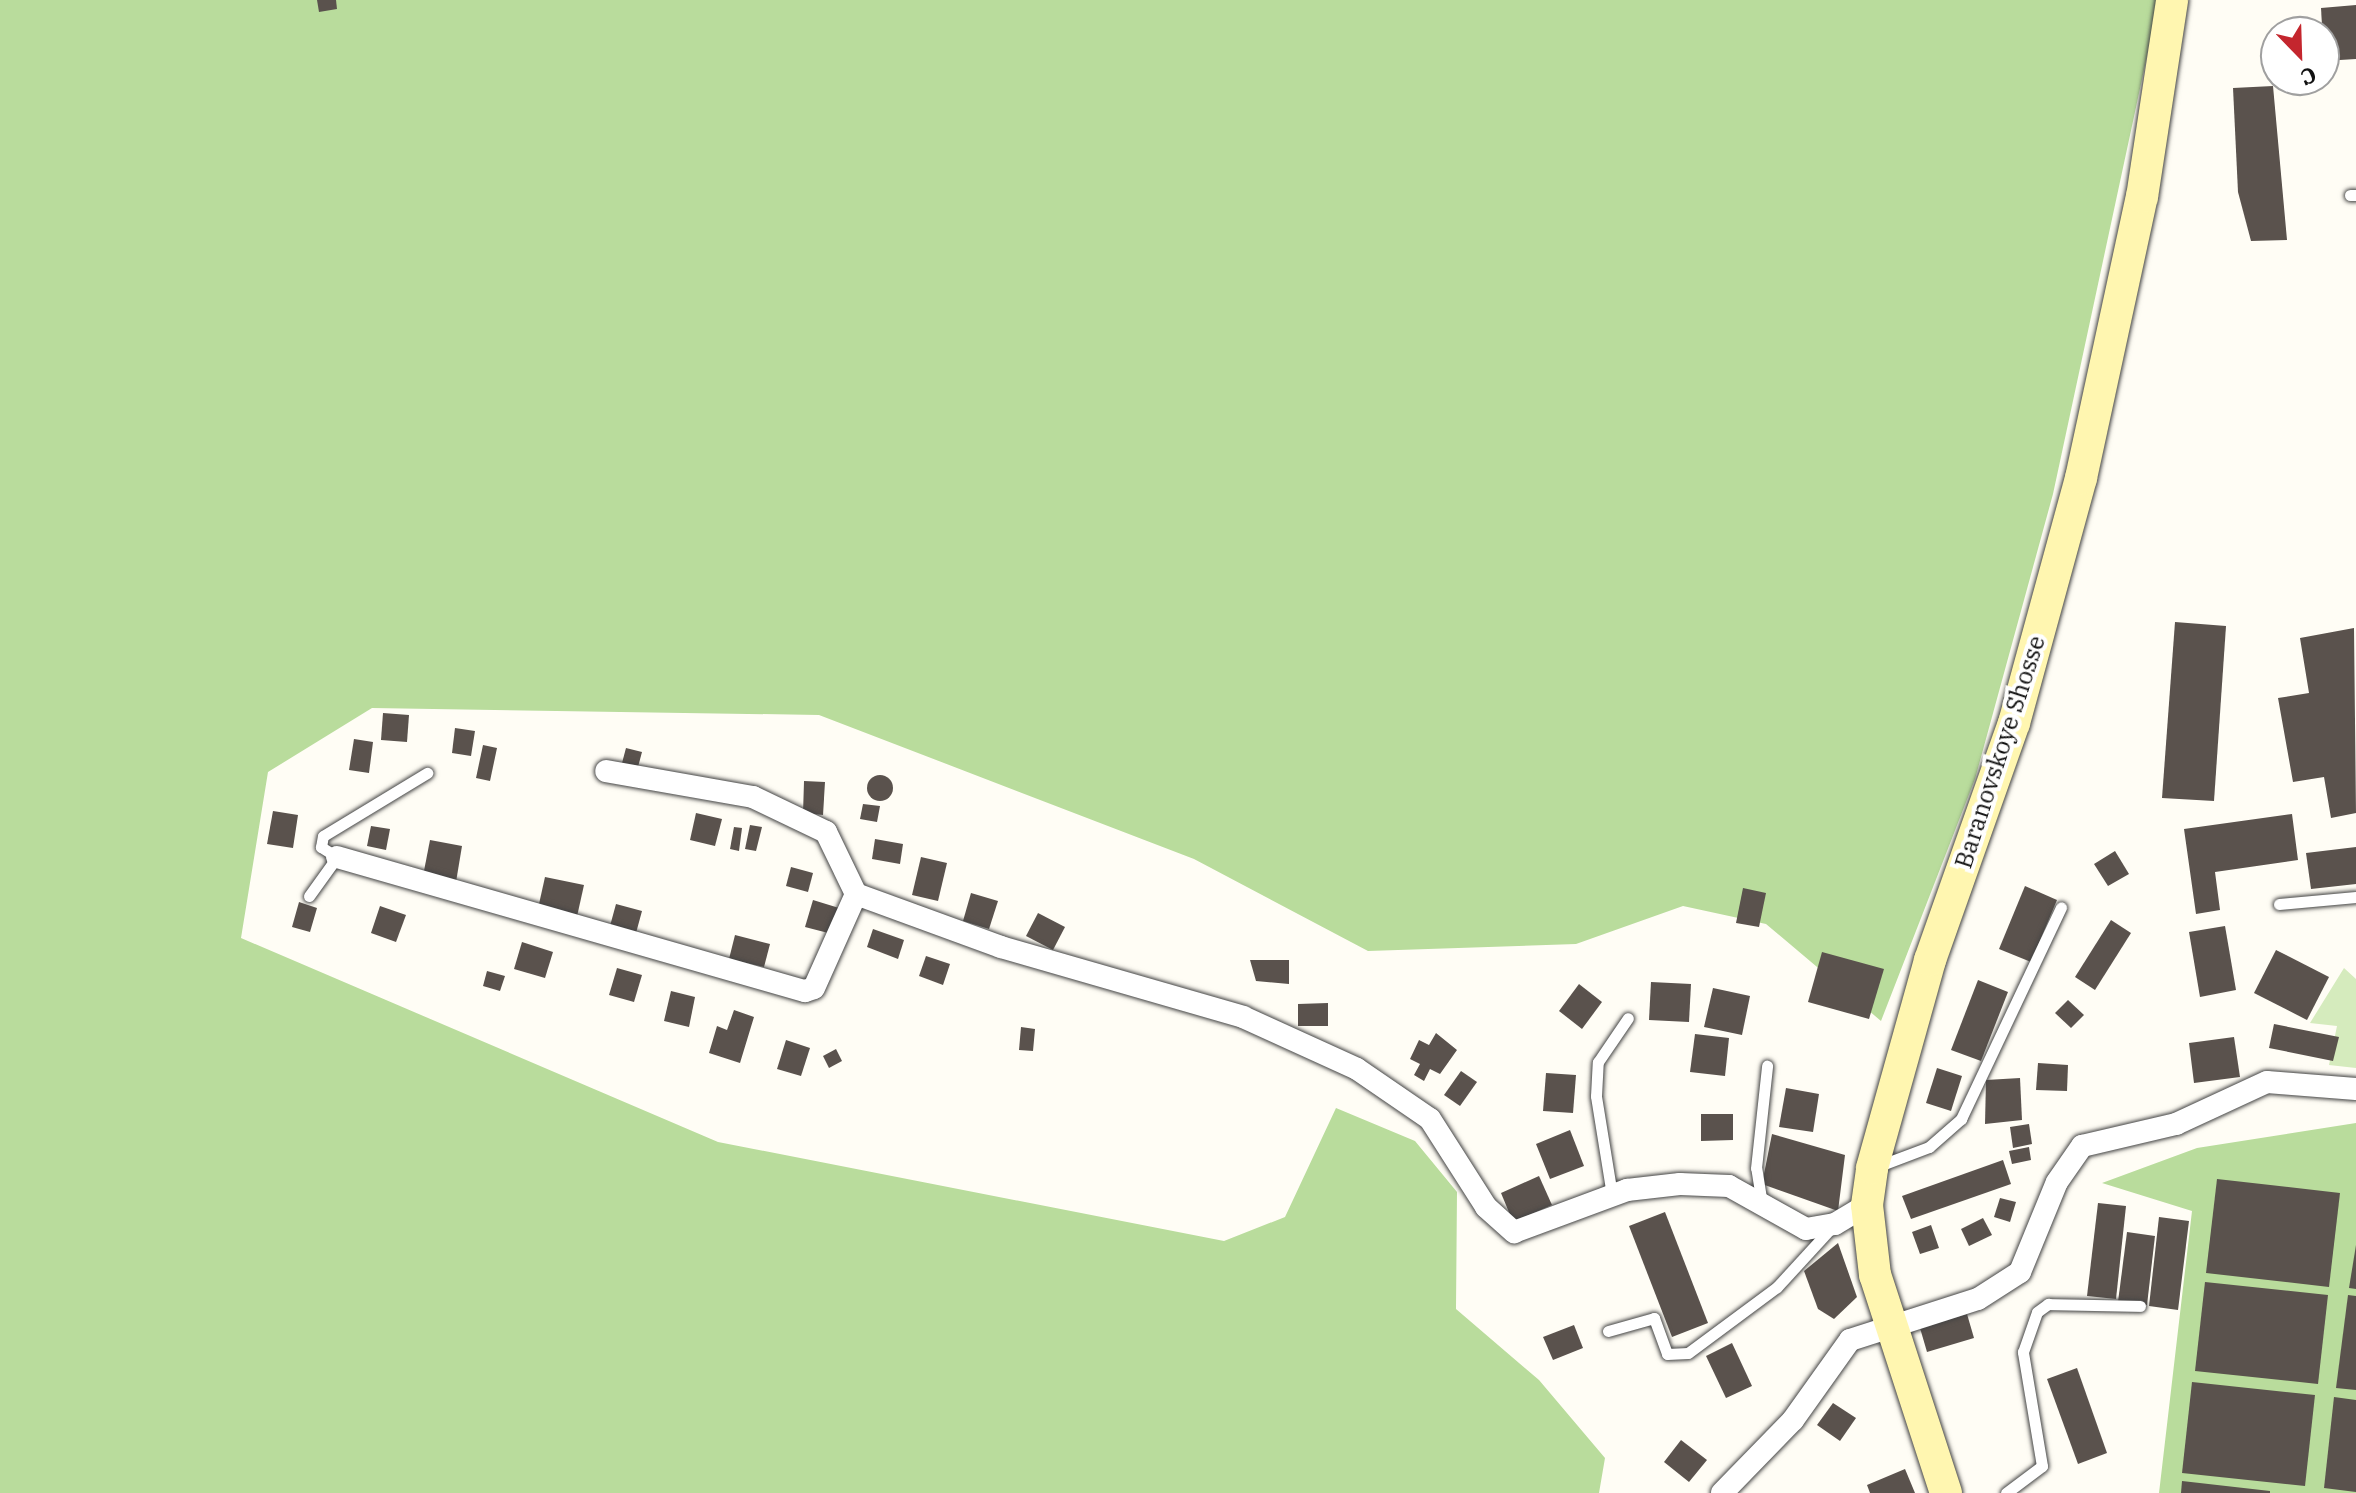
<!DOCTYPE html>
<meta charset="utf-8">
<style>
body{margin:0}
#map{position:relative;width:2356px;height:1493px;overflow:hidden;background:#fffdf5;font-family:"IBM Plex Serif",serif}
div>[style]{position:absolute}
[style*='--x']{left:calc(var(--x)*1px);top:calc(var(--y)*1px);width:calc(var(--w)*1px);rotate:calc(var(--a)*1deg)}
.green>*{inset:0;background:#d5ebbd}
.forest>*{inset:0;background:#b9dc9c}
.building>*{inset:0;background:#5a524d}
.round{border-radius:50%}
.roads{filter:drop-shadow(0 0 2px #444) drop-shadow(0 0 2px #444)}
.lane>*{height:11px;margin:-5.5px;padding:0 5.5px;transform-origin:5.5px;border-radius:5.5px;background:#fff}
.street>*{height:22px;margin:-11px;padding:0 11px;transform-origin:11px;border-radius:11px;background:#fff}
.secondary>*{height:32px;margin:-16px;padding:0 16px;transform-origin:16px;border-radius:16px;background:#fff6b0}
span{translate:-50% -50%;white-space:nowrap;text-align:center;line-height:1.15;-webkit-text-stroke:8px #fff;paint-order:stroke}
.street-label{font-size:24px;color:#111}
.north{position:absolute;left:2260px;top:16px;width:80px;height:80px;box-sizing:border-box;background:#fff;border:2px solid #a0a0a0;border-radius:50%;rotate:157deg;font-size:22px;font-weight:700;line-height:32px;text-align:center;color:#111}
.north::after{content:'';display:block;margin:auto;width:28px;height:36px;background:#c4262e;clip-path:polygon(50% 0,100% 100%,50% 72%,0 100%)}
</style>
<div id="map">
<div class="green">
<i style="clip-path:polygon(2344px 968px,2356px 979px,2356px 1068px,2329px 1065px,2337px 1026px,2310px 1023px)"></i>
</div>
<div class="forest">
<i style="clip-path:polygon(0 0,2159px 0,2053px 494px,1975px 779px,1881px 1021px,1766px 924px,1683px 906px,1576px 944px,1368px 951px,1194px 859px,819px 715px,372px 708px,268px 772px,241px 938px,718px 1142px,1224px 1241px,1285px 1217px,1336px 1108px,1415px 1141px,1457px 1192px,1456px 1309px,1539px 1380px,1605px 1458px,1599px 1493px,0 1493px)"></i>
<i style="clip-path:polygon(2356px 1123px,2356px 1493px,2159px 1493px,2192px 1211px,2102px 1183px,2197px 1148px)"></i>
</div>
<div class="building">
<i style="clip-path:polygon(317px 0,336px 0,337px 9px,319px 12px)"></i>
<i style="clip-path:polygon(2356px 5px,2356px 59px,2324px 61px,2321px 8px)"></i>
<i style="clip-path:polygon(2273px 86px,2287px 240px,2251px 241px,2238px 192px,2233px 88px)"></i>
<i style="clip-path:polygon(2175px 622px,2226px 626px,2214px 801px,2162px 798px)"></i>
<i style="clip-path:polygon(2354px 628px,2356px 813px,2331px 818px,2324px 777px,2293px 782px,2278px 698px,2309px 693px,2300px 638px)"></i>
<i style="clip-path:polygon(383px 713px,409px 715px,407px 742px,381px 740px)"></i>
<i style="clip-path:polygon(455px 728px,475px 731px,471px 756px,452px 753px)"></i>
<i style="clip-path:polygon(354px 739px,373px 742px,369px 773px,349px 770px)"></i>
<i style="clip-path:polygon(483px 745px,497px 748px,490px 781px,476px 778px)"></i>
<i style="clip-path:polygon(626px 748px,642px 752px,638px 767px,622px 763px)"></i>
<i class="round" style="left:867px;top:775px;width:26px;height:26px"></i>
<i style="clip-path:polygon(804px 781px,825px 782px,823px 815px,803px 813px)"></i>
<i style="clip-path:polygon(863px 804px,880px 806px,877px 822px,860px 819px)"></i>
<i style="clip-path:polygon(273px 811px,298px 815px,293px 848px,267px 844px)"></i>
<i style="clip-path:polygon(696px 813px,722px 819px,715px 846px,690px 840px)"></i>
<i style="clip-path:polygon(2292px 814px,2298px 860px,2215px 872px,2220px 910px,2196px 914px,2184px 829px)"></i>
<i style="clip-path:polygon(750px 825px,762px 827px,756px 851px,745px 849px)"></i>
<i style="clip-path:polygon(371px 826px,390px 829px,386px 850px,367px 846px)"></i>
<i style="clip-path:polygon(734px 827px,742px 828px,739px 851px,730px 849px)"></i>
<i style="clip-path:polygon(875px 839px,903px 844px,900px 864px,872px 859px)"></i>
<i style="clip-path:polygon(430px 840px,462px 846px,456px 882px,423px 876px)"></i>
<i style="clip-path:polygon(2356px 847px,2356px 884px,2311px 889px,2306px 853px)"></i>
<i style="clip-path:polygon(2115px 851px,2129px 874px,2108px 886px,2094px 864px)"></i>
<i style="clip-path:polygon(921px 857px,947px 863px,938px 901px,912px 895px)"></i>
<i style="clip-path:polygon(791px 867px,813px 873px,808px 892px,786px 886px)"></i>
<i style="clip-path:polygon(545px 877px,584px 885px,576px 921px,537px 913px)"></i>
<i style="clip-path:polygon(2025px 886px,2057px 900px,2031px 962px,1999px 949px)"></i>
<i style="clip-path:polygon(1743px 888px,1766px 893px,1759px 927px,1736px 923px)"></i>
<i style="clip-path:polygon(971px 893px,998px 901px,989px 929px,963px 921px)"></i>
<i style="clip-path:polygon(813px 900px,839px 908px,832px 934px,805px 927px)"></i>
<i style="clip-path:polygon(299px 902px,317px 908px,310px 932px,292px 927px)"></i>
<i style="clip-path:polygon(616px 904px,642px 911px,636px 933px,610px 926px)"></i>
<i style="clip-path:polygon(380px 906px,406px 915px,396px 942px,371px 933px)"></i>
<i style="clip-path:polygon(1038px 913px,1065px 927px,1053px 950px,1026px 936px)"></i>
<i style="clip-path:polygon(2111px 920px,2131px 933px,2095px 990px,2075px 977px)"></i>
<i style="clip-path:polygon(2225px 926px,2236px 990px,2200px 997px,2189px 932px)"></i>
<i style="clip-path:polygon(873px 929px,904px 940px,898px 959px,867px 947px)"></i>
<i style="clip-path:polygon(735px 935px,770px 944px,764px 967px,729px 959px)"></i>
<i style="clip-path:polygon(522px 942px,553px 952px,545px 978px,514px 969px)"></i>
<i style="clip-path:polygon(2276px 950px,2329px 977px,2307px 1020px,2254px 993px)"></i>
<i style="clip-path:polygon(1822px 952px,1884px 969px,1869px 1019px,1808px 1002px)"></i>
<i style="clip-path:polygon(926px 956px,950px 964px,943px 985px,919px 976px)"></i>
<i style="clip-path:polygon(1250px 960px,1289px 960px,1289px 984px,1256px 981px)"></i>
<i style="clip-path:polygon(617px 968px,642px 975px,634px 1002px,609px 995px)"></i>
<i style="clip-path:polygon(487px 971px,505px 976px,500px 991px,483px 986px)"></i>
<i style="clip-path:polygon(1978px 980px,2008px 992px,1981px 1061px,1951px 1050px)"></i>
<i style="clip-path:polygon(1651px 982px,1691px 984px,1689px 1022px,1649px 1020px)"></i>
<i style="clip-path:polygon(1579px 984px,1602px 1002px,1582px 1029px,1559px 1011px)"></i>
<i style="clip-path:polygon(1713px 988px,1750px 996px,1742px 1035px,1704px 1027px)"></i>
<i style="clip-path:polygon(671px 991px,695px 997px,689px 1027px,664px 1021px)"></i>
<i style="clip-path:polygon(2068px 1000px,2084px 1015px,2071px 1028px,2055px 1013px)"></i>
<i style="clip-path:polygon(1328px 1003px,1328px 1026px,1298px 1026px,1298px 1004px)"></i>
<i style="clip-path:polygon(734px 1010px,754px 1017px,740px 1063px,709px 1053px,717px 1026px,727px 1030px)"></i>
<i style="clip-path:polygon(2274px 1024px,2339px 1037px,2333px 1061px,2269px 1048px)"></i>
<i style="clip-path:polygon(1021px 1027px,1035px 1029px,1033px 1051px,1019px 1050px)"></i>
<i style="clip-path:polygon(1436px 1033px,1457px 1050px,1440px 1074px,1430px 1069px,1424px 1081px,1414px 1075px,1420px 1064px,1410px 1059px,1419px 1040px,1429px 1045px)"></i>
<i style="clip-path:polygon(1695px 1034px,1729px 1038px,1725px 1076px,1690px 1072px)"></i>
<i style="clip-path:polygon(2234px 1037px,2240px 1077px,2194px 1083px,2189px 1043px)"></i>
<i style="clip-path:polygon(786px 1040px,810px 1048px,801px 1076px,777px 1069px)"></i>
<i style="clip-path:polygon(836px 1049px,842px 1061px,829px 1068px,823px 1056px)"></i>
<i style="clip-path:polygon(2038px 1063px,2068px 1065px,2067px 1091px,2036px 1090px)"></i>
<i style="clip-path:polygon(1937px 1068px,1962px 1076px,1951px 1111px,1926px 1103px)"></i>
<i style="clip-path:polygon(1461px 1071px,1477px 1082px,1460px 1106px,1444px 1095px)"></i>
<i style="clip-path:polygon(1546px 1073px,1576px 1075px,1573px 1113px,1543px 1111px)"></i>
<i style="clip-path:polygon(2020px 1078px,2022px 1120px,1985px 1124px,1986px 1080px)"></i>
<i style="clip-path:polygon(1786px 1088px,1819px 1094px,1813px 1132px,1779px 1127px)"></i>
<i style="clip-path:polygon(1701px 1114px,1733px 1114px,1733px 1140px,1701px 1141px)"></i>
<i style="clip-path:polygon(2029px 1124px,2032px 1144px,2013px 1148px,2010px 1127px)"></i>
<i style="clip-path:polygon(1570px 1130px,1584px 1166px,1550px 1179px,1536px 1144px)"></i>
<i style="clip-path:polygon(1772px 1134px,1845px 1155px,1838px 1211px,1762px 1184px)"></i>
<i style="clip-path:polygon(2029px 1147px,2031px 1160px,2012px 1164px,2009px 1151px)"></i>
<i style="clip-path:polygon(2003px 1160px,2011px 1184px,1911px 1219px,1902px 1196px)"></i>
<i style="clip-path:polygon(1539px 1176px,1552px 1205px,1513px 1222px,1501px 1193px)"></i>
<i style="clip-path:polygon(2217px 1179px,2340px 1193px,2329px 1287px,2206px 1273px)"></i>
<i style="clip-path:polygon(2000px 1198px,2016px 1202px,2010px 1222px,1994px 1217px)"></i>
<i style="clip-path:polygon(2098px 1203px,2126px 1206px,2116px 1299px,2087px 1296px)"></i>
<i style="clip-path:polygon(1665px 1212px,1708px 1323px,1672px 1337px,1629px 1226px)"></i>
<i style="clip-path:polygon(2159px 1217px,2189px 1221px,2178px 1310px,2149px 1306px)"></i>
<i style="clip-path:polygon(1983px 1218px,1992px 1235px,1969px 1246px,1961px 1229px)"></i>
<i style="clip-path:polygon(1931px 1225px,1939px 1248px,1920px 1254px,1912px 1232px)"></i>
<i style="clip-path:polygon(2127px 1232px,2155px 1236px,2147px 1305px,2118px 1302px)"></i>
<i style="clip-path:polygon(1838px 1243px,1857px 1297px,1834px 1319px,1818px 1309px,1804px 1271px)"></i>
<i style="clip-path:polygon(2356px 1245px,2356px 1289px,2349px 1288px)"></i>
<i style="clip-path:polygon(2205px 1282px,2328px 1295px,2318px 1384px,2195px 1371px)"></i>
<i style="clip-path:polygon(2348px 1295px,2356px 1296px,2356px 1390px,2336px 1388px)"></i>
<i style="clip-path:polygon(1967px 1314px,1974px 1338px,1927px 1352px,1920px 1328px)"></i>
<i style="clip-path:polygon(1574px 1325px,1583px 1348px,1553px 1360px,1543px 1337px)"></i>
<i style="clip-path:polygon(1732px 1343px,1752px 1386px,1726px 1398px,1706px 1356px)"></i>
<i style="clip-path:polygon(2077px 1368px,2107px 1453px,2078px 1464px,2047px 1379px)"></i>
<i style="clip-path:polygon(2192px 1382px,2315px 1395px,2305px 1486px,2182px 1473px)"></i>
<i style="clip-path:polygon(2334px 1397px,2356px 1400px,2356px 1492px,2324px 1488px)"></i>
<i style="clip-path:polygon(1833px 1403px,1856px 1418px,1840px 1441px,1817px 1425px)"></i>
<i style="clip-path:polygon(1681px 1440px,1707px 1460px,1689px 1482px,1664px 1462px)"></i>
<i style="clip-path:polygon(1905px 1469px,1915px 1493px,1870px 1493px,1867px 1485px)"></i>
<i style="clip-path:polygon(2182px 1481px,2270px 1491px,2270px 1493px,2181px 1493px)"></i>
</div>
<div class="roads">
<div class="lane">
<i style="--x:2350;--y:195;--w:6;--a:0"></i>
<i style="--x:309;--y:896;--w:48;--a:-54.3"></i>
<i style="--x:337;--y:857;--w:19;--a:-148"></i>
<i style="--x:321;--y:847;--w:11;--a:-80"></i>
<i style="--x:323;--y:836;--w:122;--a:-31.2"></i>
<i style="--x:2279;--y:904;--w:77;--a:-5.2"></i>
<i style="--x:1876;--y:1167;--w:57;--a:-20.7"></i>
<i style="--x:1929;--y:1147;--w:43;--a:-41.2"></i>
<i style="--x:1961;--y:1119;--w:234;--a:-64.7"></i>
<i style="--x:1612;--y:1195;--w:100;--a:-99.2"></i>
<i style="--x:1596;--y:1096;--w:34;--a:-87"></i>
<i style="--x:1598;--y:1062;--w:53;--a:-55.7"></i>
<i style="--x:1761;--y:1198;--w:30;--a:-99"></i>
<i style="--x:1756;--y:1168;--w:103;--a:-83.8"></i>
<i style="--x:1608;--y:1331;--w:48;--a:-15.8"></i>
<i style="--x:1654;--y:1318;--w:38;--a:70"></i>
<i style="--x:1667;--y:1354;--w:21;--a:-3"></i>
<i style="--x:1688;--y:1353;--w:111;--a:-36.6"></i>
<i style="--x:1777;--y:1287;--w:81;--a:-47.5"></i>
<i style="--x:2006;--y:1493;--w:45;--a:-36.9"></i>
<i style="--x:2042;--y:1466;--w:116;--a:-99.5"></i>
<i style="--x:2023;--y:1352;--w:42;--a:-70.7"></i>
<i style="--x:2037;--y:1312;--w:14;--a:-36"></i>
<i style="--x:2048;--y:1304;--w:92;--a:1.2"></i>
</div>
<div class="street">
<i style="--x:337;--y:857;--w:487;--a:16"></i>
<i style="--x:805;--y:991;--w:9;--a:-18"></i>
<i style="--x:814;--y:988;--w:103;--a:-65.9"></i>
<i style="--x:856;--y:894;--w:69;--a:-115.8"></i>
<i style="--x:826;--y:832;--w:81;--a:-154.4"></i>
<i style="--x:753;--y:797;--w:149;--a:-170"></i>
<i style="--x:856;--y:894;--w:154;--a:20.1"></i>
<i style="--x:1001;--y:947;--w:252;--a:16.1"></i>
<i style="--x:1243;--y:1017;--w:125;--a:24.5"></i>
<i style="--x:1357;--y:1069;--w:88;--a:34.4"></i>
<i style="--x:1430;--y:1119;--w:104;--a:57.5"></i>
<i style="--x:1486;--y:1207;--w:38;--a:42"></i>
<i style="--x:1514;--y:1232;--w:121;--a:-20.4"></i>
<i style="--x:1627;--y:1190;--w:53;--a:-6.5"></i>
<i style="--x:1680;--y:1184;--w:49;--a:2.3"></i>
<i style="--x:1729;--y:1186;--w:88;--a:29.2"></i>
<i style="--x:1806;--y:1229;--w:29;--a:-10"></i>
<i style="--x:1835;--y:1224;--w:37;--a:-31"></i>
<i style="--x:1722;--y:1493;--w:102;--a:-45.8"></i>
<i style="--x:1793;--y:1420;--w:98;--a:-54.5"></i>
<i style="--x:1850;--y:1340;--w:134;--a:-17.8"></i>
<i style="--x:1978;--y:1299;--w:50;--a:-32.7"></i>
<i style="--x:2020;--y:1272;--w:97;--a:-67.7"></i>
<i style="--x:2057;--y:1182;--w:44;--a:-55.2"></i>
<i style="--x:2082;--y:1146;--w:97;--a:-13.2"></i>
<i style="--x:2176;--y:1124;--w:100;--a:-24.8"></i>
<i style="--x:2267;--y:1082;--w:89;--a:4.5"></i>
</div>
<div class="secondary">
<i style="--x:1946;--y:1493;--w:229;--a:-108"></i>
<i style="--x:1875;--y:1275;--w:70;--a:-96.5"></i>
<i style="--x:1867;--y:1205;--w:37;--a:-82"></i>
<i style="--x:1872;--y:1168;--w:216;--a:-74.4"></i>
<i style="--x:1930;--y:960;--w:251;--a:-70.5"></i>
<i style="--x:2014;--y:723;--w:254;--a:-74.7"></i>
<i style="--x:2081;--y:478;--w:288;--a:-77.8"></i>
<i style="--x:2142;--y:197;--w:199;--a:-81.3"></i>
</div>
</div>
<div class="street-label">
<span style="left:2000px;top:752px;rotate:-72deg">Baranovskoye Shosse</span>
</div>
<div class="north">С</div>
</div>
